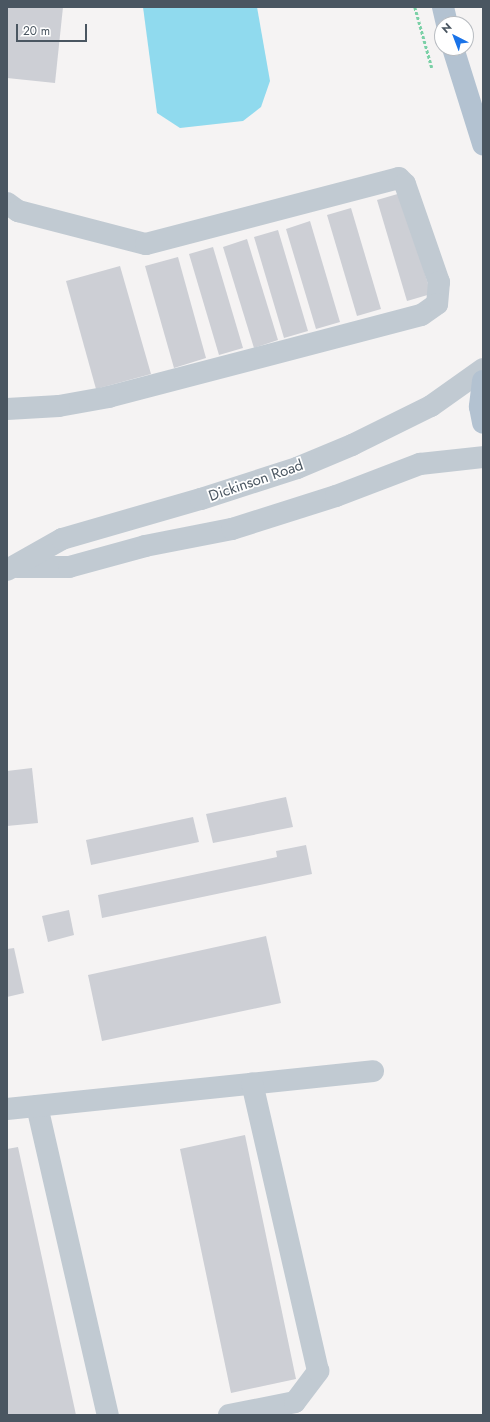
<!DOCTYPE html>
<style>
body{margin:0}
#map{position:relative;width:490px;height:1422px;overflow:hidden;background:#f5f3f3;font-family:Jost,sans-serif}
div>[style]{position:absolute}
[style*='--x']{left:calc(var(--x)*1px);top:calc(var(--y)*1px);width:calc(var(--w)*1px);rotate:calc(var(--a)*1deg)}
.water>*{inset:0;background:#90daee}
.building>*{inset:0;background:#cdcfd5}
.path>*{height:2.5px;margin-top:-1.25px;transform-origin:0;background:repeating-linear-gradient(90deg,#7ad0a6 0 3px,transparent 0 5px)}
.minor>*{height:22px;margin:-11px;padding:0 11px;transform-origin:11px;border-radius:11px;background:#c1cad2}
.major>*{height:22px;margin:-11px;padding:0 11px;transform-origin:11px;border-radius:11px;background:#b3c2d1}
span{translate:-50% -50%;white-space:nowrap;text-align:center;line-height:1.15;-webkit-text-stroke:3.5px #fff;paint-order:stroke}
.street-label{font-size:15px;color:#4a5661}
.frame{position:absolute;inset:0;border:8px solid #4a5661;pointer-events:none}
.north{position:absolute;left:434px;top:16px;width:40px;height:40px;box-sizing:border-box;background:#fff;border:1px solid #b7bbc0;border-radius:50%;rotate:318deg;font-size:11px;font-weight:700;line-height:16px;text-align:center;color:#4a5661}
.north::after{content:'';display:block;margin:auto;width:14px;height:18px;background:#1a73e8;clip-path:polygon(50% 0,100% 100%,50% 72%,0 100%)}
.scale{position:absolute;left:16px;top:24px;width:71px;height:18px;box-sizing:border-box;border:2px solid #4a5661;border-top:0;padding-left:5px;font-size:12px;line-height:14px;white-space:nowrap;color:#4a5661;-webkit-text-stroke:3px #fff;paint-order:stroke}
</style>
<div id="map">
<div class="water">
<i style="clip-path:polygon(143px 7px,257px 7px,270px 81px,261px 107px,243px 121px,180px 128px,157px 113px)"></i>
</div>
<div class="building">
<i style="clip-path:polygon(7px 7px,63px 7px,55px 83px,7px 78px)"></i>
<i style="clip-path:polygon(401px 193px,431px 294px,407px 301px,377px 200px)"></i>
<i style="clip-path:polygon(351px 208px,381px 309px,357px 316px,327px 215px)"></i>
<i style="clip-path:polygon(310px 221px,340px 322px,316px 329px,286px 229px)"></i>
<i style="clip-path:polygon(278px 230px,308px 331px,284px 338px,254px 237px)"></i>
<i style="clip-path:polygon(247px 239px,278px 340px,254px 348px,223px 247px)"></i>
<i style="clip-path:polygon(213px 247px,243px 348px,219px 355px,189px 254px)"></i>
<i style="clip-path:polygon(178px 257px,206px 358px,174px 368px,145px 266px)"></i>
<i style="clip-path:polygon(120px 266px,151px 374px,96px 389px,66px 281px)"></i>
<i style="clip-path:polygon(32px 768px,38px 823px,7px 826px,7px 771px)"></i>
<i style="clip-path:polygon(286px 797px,293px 827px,213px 843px,206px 814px)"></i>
<i style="clip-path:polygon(193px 817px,199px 842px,91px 865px,86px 840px)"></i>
<i style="clip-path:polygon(306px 845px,312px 874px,102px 918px,98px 895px,277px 857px,276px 851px)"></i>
<i style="clip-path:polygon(69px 910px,74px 935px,48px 942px,42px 916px)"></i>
<i style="clip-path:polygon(266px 936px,281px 1003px,102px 1041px,88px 975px)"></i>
<i style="clip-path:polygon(14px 948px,24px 993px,7px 997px,7px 949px)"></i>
<i style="clip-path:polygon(245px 1135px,296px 1379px,231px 1393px,180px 1149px)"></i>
<i style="clip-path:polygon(18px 1147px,76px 1415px,7px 1415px,7px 1149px)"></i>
</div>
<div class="path">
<i style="--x:415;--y:7;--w:63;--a:74.4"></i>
</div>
<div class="minor">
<i style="--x:7;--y:203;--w:14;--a:36"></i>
<i style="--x:18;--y:211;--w:132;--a:14.5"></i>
<i style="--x:146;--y:244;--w:261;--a:-14.6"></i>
<i style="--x:399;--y:178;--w:8;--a:45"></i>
<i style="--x:405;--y:184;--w:104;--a:70.9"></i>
<i style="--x:439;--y:282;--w:22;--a:95"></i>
<i style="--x:437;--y:304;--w:19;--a:145"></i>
<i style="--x:421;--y:315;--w:323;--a:165.3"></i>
<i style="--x:109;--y:397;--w:51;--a:169.8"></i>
<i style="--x:59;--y:406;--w:52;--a:176.7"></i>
<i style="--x:17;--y:567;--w:52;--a:0"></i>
<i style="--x:69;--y:567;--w:79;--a:-15.4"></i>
<i style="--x:145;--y:546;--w:89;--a:-11.1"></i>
<i style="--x:232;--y:529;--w:109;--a:-17.6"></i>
<i style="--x:336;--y:496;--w:90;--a:-20.9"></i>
<i style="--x:420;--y:464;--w:63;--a:-6.3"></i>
<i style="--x:7;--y:570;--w:63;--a:-29.4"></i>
<i style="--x:62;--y:539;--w:145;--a:-16.1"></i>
<i style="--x:201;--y:499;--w:101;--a:-17.9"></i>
<i style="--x:297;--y:468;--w:60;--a:-22.7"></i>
<i style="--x:352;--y:445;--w:88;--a:-26.3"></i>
<i style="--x:431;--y:406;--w:64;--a:-35.4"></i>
<i style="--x:37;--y:1106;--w:317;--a:77.1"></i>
<i style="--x:7;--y:1109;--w:368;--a:-5.9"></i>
<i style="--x:229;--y:1415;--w:67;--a:-11.1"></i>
<i style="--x:295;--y:1402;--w:39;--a:-53"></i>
<i style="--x:318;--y:1371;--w:295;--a:-102.9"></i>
</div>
<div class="major">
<i style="--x:443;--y:7;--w:17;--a:77"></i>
<i style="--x:453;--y:48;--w:101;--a:72.6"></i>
<i style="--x:483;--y:381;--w:26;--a:97"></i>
<i style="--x:480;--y:407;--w:16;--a:79"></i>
</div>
<div class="street-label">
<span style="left:256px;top:481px;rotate:-19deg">Dickinson Road</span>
</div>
<div class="frame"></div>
<div class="north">N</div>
<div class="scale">20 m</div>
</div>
